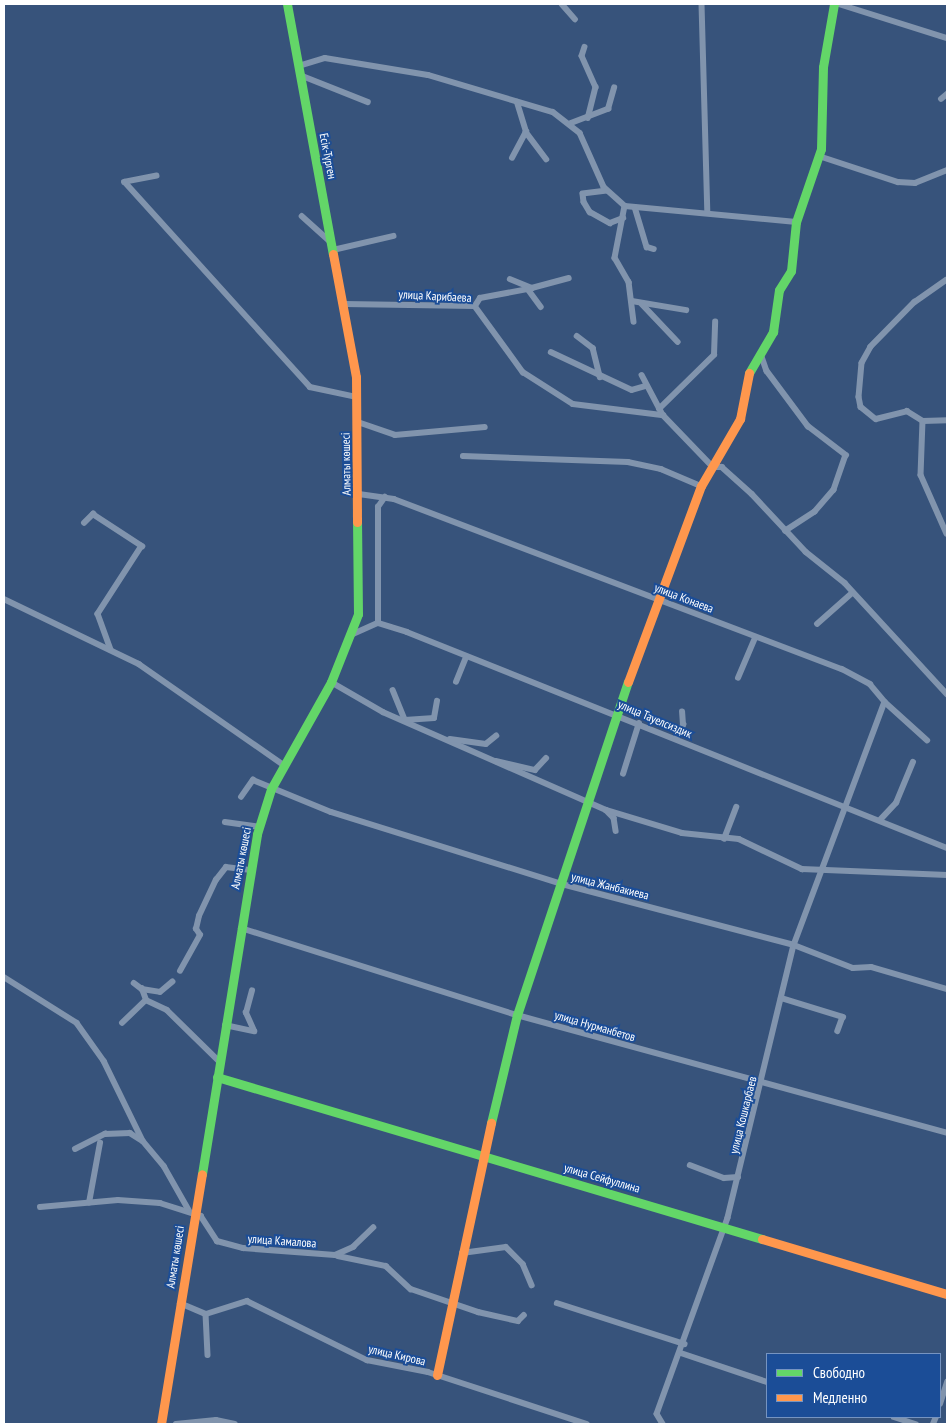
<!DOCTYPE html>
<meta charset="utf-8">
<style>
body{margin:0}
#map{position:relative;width:951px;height:1428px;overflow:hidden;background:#37537b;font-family:"PT Sans Narrow",sans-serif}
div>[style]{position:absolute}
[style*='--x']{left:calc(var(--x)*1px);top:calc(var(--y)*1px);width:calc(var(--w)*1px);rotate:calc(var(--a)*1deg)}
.street>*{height:5.5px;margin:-2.75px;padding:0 2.75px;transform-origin:2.75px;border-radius:2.75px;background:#8194ad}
.fast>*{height:9px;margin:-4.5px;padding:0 4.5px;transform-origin:4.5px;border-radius:4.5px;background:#63d668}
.slow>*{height:9px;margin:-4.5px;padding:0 4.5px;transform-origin:4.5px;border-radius:4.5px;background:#ff974d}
span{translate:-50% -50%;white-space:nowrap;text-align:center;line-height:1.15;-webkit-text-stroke:4px #1b4d97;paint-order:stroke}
.street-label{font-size:12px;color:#fff}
.frame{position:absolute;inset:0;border:5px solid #fff;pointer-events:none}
.legend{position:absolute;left:766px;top:1353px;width:175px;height:65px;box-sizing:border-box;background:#1b4d97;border:1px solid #7694c1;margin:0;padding:6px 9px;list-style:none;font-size:15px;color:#fff}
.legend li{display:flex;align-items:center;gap:10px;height:25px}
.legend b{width:25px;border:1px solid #7694c1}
</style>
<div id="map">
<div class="street">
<i style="--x:562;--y:4;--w:20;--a:49"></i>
<i style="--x:702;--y:4;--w:209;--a:88.4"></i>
<i style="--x:839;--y:4;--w:113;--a:17.5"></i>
<i style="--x:585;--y:47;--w:9;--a:108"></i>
<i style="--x:582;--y:56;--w:34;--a:66"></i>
<i style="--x:596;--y:87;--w:32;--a:104"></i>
<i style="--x:299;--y:66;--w:27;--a:-17"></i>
<i style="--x:325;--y:58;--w:104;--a:9.4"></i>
<i style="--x:428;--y:75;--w:130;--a:16.5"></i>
<i style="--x:553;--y:112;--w:34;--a:38"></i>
<i style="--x:580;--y:133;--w:59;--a:66"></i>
<i style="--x:604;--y:187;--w:28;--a:42"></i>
<i style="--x:625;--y:206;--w:172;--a:5.3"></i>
<i style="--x:300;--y:75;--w:73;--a:21.7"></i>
<i style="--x:941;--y:99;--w:8;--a:-40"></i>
<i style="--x:571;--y:123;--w:40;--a:-21"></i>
<i style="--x:608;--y:109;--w:22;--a:-74"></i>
<i style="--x:526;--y:132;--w:34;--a:53"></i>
<i style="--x:819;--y:156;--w:83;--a:18.2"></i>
<i style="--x:898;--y:182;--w:17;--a:3"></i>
<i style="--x:915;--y:183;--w:35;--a:-22"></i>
<i style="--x:512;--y:158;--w:30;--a:-62"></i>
<i style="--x:526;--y:132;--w:31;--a:-107"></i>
<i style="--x:157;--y:176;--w:33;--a:169"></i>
<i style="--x:125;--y:182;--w:276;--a:47.9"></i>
<i style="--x:310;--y:387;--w:48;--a:12"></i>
<i style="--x:607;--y:191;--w:24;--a:173"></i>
<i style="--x:583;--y:194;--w:8;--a:83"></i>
<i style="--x:584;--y:202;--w:12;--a:59"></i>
<i style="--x:590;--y:212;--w:23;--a:29"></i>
<i style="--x:610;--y:223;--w:14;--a:-21"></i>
<i style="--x:625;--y:206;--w:53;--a:100.9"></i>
<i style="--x:615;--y:258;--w:28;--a:60"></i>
<i style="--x:629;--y:282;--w:40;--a:82.9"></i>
<i style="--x:635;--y:207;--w:42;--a:73.3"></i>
<i style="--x:647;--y:247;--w:7;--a:16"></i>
<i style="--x:302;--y:216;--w:38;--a:42"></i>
<i style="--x:333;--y:250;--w:62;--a:-13.1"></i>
<i style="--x:510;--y:279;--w:24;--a:22"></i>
<i style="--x:947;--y:280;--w:39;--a:145"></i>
<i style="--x:915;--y:302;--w:63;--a:134.4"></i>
<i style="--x:871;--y:347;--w:18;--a:119"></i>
<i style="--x:862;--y:363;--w:34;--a:95"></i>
<i style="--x:859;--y:397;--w:10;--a:79"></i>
<i style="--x:861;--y:407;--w:19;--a:39"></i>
<i style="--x:876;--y:419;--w:32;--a:-14"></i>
<i style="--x:907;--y:411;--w:19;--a:32"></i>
<i style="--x:923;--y:421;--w:54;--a:92.1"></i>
<i style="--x:921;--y:475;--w:64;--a:66.2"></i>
<i style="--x:528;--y:289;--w:42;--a:-15"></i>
<i style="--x:632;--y:301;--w:55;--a:9.5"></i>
<i style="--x:344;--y:304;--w:131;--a:0.9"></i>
<i style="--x:475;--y:306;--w:82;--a:54"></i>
<i style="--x:523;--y:372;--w:59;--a:32.6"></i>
<i style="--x:573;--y:404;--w:91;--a:7"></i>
<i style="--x:642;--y:304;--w:52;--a:46.5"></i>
<i style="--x:475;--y:306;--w:9;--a:-58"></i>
<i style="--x:480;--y:298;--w:49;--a:-10.6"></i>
<i style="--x:528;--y:289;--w:22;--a:54"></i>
<i style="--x:577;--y:336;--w:20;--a:37"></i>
<i style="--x:593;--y:348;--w:30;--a:76"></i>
<i style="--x:551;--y:352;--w:89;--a:25.1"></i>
<i style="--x:632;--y:390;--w:15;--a:-16"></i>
<i style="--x:761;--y:354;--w:18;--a:71"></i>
<i style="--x:767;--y:371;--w:69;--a:53.3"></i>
<i style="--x:808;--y:426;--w:48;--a:37.3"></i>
<i style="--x:846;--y:455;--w:37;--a:109"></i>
<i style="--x:834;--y:490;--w:29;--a:131"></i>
<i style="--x:815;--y:512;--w:35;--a:147"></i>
<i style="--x:642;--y:375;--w:45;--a:62.3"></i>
<i style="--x:663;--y:415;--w:72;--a:46.1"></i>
<i style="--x:713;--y:467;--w:9;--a:0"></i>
<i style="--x:722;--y:467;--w:40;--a:42"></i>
<i style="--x:752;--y:494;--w:79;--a:47"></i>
<i style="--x:806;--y:552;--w:50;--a:38.5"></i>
<i style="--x:845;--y:583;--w:151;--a:47.4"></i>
<i style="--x:659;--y:409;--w:77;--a:-44.5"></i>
<i style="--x:714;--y:355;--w:33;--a:-88"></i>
<i style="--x:923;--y:421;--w:24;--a:-2"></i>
<i style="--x:358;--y:422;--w:39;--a:19"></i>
<i style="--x:395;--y:435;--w:90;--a:-5.1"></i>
<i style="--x:463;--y:456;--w:165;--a:2.1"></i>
<i style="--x:628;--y:462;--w:34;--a:12"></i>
<i style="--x:661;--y:469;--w:43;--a:23"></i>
<i style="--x:359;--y:494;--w:35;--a:8"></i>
<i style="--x:394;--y:499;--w:479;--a:20.8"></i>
<i style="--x:842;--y:669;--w:32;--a:28"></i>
<i style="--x:870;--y:684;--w:23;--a:50"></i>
<i style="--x:885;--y:702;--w:259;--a:110.5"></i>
<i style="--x:794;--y:945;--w:281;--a:103.6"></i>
<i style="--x:728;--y:1218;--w:208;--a:109.9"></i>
<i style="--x:657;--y:1414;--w:12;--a:59"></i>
<i style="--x:84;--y:523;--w:13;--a:-45"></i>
<i style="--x:93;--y:514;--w:59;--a:33.1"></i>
<i style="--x:142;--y:546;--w:81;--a:122.9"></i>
<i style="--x:98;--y:614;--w:38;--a:70"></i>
<i style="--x:4;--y:599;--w:150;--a:25.7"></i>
<i style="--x:139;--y:664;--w:177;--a:34.9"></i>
<i style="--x:378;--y:623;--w:116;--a:-90"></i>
<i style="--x:378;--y:507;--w:12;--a:-55"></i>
<i style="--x:817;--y:624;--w:47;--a:-41.5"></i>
<i style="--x:353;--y:634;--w:27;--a:-24"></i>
<i style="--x:378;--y:623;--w:30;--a:17"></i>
<i style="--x:407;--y:632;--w:582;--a:21.8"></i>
<i style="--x:738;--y:678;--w:43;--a:-67"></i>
<i style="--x:331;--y:682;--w:60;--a:30"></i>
<i style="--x:383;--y:712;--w:244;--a:23.7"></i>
<i style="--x:606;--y:810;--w:11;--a:45"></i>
<i style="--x:614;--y:818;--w:13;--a:81"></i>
<i style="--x:456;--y:682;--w:27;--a:-68"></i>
<i style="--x:393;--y:690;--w:32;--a:68"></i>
<i style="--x:405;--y:720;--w:29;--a:-4"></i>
<i style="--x:434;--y:718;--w:17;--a:-80"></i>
<i style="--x:885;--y:702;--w:57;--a:42.1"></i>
<i style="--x:450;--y:739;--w:36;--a:8"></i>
<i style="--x:486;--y:744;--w:13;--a:-39"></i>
<i style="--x:676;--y:739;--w:16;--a:-63"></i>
<i style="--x:683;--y:725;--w:13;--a:-94"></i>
<i style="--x:496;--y:761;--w:40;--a:13"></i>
<i style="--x:535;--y:770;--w:16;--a:-47"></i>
<i style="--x:623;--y:774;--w:53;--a:-72.6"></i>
<i style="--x:241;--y:797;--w:21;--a:-55"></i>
<i style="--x:253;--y:780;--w:84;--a:22.3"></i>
<i style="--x:331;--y:812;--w:242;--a:17.3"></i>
<i style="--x:562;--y:884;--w:240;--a:14.7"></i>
<i style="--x:794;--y:945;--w:63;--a:21.3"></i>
<i style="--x:853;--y:968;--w:18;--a:-3"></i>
<i style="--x:871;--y:967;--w:79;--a:16.1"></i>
<i style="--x:606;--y:810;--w:79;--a:16.8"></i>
<i style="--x:682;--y:833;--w:57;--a:6"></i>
<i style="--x:739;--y:839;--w:70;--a:25.5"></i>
<i style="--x:802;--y:869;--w:145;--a:2.4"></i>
<i style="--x:881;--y:819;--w:22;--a:-47"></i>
<i style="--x:896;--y:803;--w:44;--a:-67.5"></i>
<i style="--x:225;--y:822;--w:34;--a:8"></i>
<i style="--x:724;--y:839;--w:34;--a:-69"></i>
<i style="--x:241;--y:928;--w:289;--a:17.5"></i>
<i style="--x:517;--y:1015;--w:446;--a:15.3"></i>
<i style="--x:180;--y:971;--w:41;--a:-60.9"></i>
<i style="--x:200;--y:935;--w:7;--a:-124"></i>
<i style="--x:196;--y:929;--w:13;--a:-77"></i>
<i style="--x:199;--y:916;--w:40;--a:-65"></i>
<i style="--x:216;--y:880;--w:16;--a:-52"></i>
<i style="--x:226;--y:867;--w:25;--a:7"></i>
<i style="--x:4;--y:977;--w:86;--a:32.2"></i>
<i style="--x:77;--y:1023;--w:47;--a:54.6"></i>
<i style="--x:104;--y:1061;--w:89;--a:64"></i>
<i style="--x:134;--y:983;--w:10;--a:37"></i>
<i style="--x:781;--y:998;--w:65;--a:17"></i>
<i style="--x:843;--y:1017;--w:15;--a:110"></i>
<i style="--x:146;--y:1000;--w:12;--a:-110"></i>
<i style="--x:142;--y:989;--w:18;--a:9"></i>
<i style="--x:160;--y:992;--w:16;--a:-40"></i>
<i style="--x:122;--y:1023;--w:33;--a:-44"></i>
<i style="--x:146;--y:1000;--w:23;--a:25"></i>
<i style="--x:167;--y:1010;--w:73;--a:44.4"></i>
<i style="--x:225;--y:1025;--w:30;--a:12"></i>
<i style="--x:254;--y:1031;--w:20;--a:-114"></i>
<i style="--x:246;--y:1013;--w:23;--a:-75"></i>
<i style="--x:75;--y:1149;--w:34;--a:-27"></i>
<i style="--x:105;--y:1134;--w:25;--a:-2"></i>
<i style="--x:130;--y:1133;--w:15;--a:32"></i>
<i style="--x:143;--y:1141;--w:33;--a:50"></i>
<i style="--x:164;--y:1166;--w:51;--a:60.4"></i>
<i style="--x:690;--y:1165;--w:36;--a:21"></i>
<i style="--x:724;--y:1178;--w:14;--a:-4"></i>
<i style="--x:89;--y:1203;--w:61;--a:-79.6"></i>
<i style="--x:40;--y:1207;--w:78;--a:-5.1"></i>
<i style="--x:118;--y:1200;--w:42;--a:4.1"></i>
<i style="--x:160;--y:1203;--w:43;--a:17.6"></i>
<i style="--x:201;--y:1216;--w:30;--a:57"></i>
<i style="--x:217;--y:1241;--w:27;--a:15"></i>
<i style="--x:243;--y:1248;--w:92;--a:4.4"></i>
<i style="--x:335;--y:1255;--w:20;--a:-24"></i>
<i style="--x:353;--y:1247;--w:28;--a:-44"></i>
<i style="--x:462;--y:1253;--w:44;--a:-7.8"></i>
<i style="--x:506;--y:1247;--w:24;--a:45"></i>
<i style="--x:523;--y:1264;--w:23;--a:67"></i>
<i style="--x:338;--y:1256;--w:49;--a:11.8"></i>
<i style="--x:386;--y:1266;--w:34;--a:43"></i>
<i style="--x:411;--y:1289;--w:71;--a:18.9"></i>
<i style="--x:478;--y:1312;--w:41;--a:12.7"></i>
<i style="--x:518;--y:1321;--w:8;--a:-45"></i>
<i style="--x:180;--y:1303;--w:28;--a:23"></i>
<i style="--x:206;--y:1314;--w:43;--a:-17.6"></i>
<i style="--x:247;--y:1301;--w:134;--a:26.2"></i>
<i style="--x:367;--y:1360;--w:62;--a:11.1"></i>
<i style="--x:428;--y:1372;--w:167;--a:18.1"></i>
<i style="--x:557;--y:1303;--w:134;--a:17.8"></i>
<i style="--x:206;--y:1314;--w:41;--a:87.2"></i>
<i style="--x:681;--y:1353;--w:91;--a:18.6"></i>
<i style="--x:940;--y:1404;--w:23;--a:-72"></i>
<i style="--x:894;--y:1417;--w:23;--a:18"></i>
<i style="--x:176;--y:1424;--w:40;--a:-5.7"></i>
<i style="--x:216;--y:1420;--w:19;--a:12"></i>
<i style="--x:933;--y:1424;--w:8;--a:-67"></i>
</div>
<div class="fast">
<i style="--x:287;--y:4;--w:254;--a:79.6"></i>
<i style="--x:749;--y:373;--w:48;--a:-59.7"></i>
<i style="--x:773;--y:332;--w:42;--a:-81.9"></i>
<i style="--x:779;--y:290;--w:22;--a:-58"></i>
<i style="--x:791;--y:271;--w:49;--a:-84.2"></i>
<i style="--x:796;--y:222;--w:77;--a:-71.1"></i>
<i style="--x:821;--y:149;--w:82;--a:-88.6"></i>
<i style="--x:823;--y:67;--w:64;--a:-80.1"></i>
<i style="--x:217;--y:1077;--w:569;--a:16.55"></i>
<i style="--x:491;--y:1123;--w:111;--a:-76.5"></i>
<i style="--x:517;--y:1015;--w:351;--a:-71.6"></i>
<i style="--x:202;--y:1174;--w:344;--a:-80.8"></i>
<i style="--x:257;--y:834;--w:47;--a:-72.7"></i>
<i style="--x:271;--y:789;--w:123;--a:-60.7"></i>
<i style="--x:331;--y:682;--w:73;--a:-68.3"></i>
<i style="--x:358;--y:614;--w:92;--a:-90.6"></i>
</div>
<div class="slow">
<i style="--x:333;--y:254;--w:125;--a:79.4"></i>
<i style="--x:356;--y:377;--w:145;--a:89.6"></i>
<i style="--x:628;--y:682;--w:209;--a:-69.6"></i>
<i style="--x:701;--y:486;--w:78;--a:-59.8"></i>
<i style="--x:740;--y:419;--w:47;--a:-78.9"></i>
<i style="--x:762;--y:1239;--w:193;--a:16.6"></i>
<i style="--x:437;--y:1375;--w:258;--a:-77.9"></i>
<i style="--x:161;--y:1424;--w:253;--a:-80.7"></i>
</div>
<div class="street-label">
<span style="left:328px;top:156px;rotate:79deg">Есік-Түрген</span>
<span style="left:435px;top:296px;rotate:3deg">улица Карибаева</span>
<span style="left:346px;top:464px;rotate:-91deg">Алматы көшесі</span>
<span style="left:684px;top:598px;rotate:21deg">улица Конаева</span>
<span style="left:655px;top:719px;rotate:23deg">улица Тауелсиздик</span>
<span style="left:241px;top:858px;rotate:-79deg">Алматы көшесі</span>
<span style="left:610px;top:886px;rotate:14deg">улица Жанбакиева</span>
<span style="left:595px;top:1026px;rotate:16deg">улица Нурманбетов</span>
<span style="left:743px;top:1115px;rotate:-76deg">улица Кошкарбаев</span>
<span style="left:602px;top:1178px;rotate:16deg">улица Сейфуллина</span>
<span style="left:282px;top:1241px;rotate:4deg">улица Камалова</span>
<span style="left:175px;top:1257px;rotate:-81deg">Алматы көшесі</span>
<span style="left:397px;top:1355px;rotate:13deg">улица Кирова</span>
</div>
<div class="frame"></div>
<ul class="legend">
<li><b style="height:6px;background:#63d668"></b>Свободно</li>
<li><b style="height:6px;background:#ff974d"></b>Медленно</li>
</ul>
</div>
